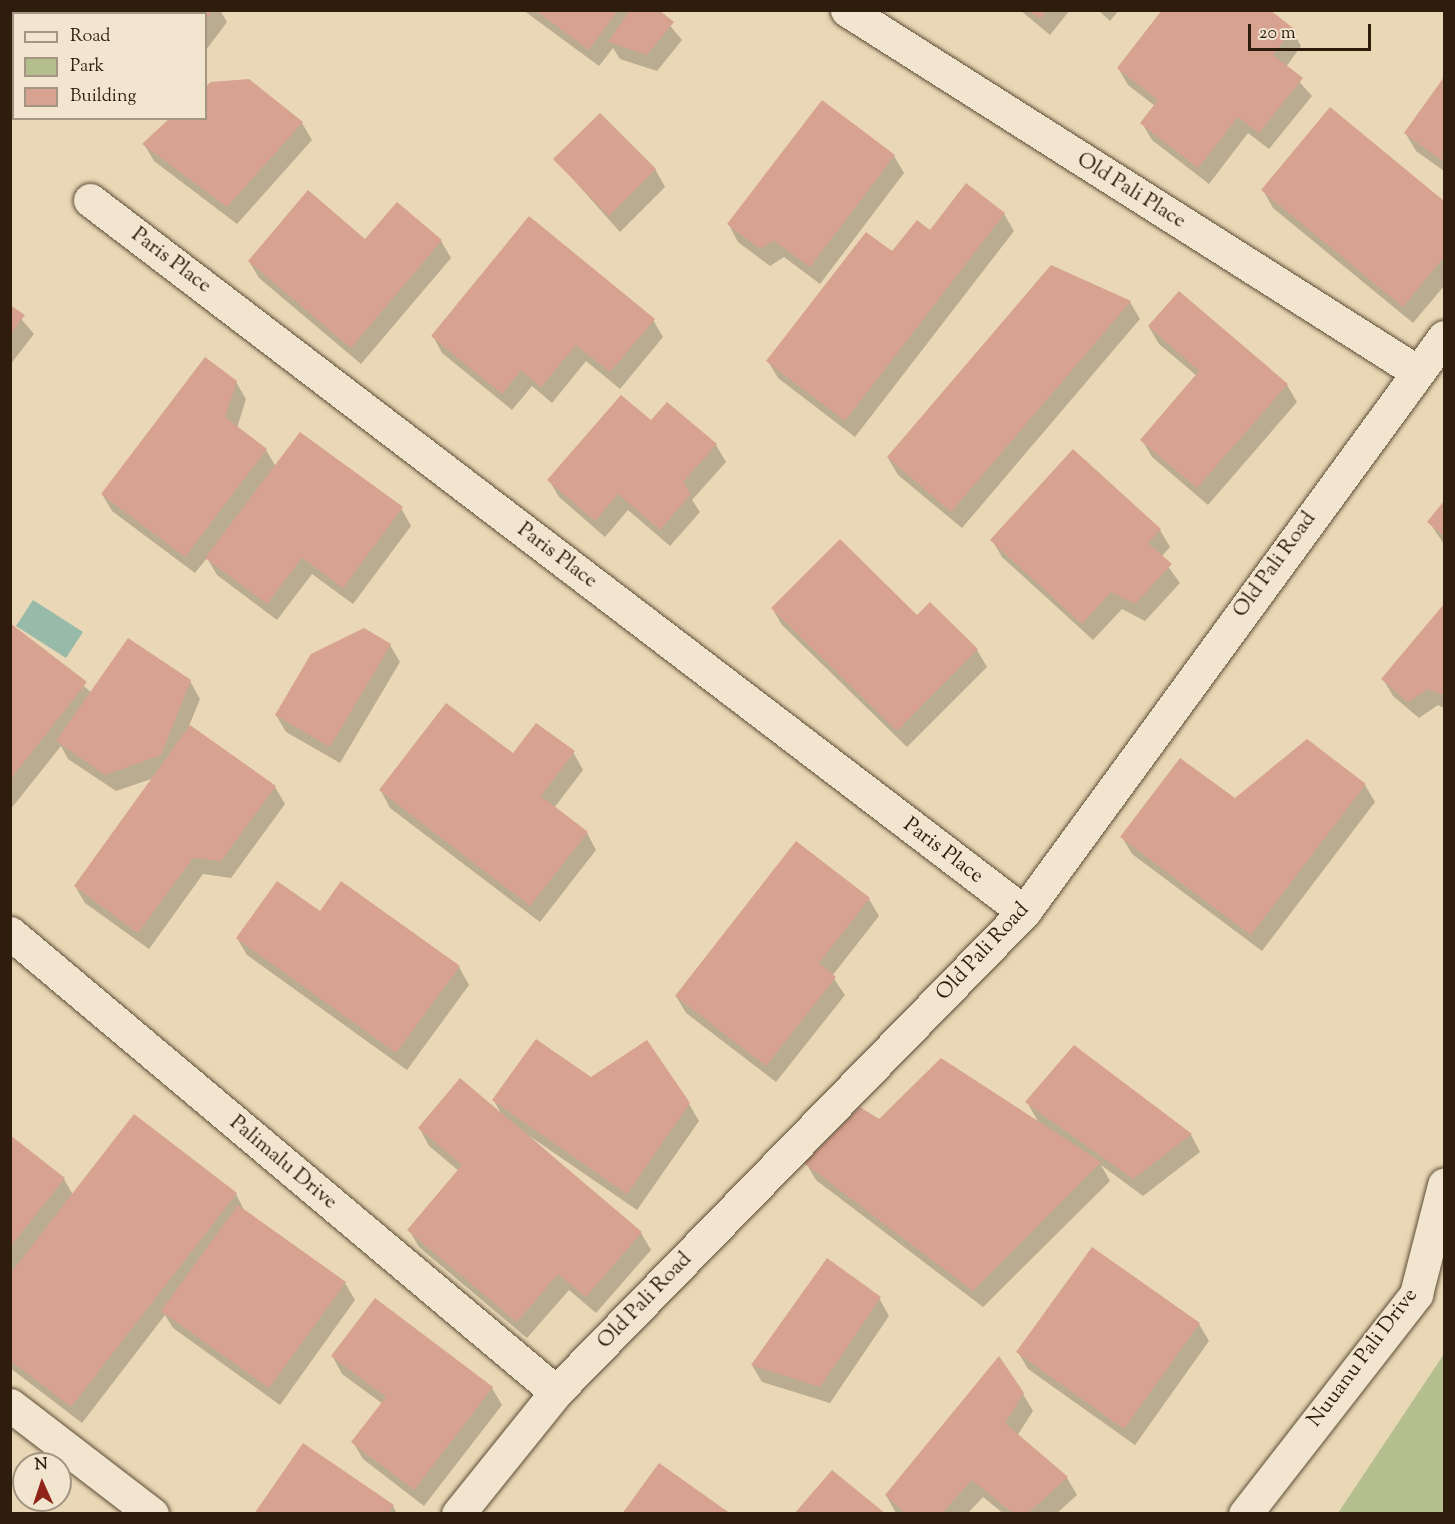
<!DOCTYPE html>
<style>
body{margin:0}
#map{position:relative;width:1455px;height:1524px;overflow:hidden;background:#e9d7b5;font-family:"Sorts Mill Goudy",serif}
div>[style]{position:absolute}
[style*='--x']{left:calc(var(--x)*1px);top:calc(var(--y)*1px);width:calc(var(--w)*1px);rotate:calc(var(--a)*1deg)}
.green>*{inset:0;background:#b5be8e}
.water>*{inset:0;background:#98baa9}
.shadow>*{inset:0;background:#0003}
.building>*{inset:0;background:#d7a390}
.roads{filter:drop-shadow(0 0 2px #5d4c36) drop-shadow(0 0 2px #5d4c36)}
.street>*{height:33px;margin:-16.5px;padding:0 16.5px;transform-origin:16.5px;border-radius:16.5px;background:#f1e5cf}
.secondary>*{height:33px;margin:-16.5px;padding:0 16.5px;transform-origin:16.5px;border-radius:16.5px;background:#f1e5cf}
span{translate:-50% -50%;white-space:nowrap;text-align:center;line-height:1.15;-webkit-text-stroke:4.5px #f1e5cf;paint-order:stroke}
.street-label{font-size:21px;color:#2e1d0c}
.frame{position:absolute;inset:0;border:12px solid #2e1d0c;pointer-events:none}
.legend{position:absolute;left:12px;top:12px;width:195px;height:108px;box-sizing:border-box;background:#f1e5cf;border:2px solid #a39581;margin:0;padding:8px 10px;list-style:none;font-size:18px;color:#2e1d0c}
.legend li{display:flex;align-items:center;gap:12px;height:30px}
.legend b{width:30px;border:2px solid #a39581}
.north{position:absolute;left:12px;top:1452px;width:60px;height:60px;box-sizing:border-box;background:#f1e5cf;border:2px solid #a39581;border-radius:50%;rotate:357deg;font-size:16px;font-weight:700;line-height:24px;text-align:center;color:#2e1d0c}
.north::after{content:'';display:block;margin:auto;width:21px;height:27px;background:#8f2418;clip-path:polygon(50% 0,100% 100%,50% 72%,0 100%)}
.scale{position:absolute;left:1248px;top:24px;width:123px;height:27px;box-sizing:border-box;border:3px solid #2e1d0c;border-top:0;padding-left:8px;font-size:18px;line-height:21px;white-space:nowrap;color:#2e1d0c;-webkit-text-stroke:4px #f1e5cf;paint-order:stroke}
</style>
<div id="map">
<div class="green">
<i style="clip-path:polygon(1444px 1354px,1444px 1513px,1336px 1513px,1338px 1513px)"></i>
</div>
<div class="water">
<i style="clip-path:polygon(33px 600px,83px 632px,66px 658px,16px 626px)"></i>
</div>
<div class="shadow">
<i style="clip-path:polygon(17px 10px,220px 10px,227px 22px,206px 50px,206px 14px)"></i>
<i style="clip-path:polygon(523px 10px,657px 10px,682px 40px,657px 71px,620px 59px,613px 48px,599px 66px)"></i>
<i style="clip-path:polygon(1020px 10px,1070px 10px,1050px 35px)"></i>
<i style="clip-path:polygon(1098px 10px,1119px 10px,1110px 21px)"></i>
<i style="clip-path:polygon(1291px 29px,1301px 46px,1286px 67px,1312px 96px,1269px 149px,1248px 133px,1209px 184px,1152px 140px,1142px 123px,1155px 106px,1128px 85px,1118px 68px)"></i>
<i style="clip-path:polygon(1444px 80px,1444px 171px,1416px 151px,1406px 134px)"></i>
<i style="clip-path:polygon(211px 83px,302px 123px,312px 140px,237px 224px,154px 161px,144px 144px,206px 118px,206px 88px)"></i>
<i style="clip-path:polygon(1330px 109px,1444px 203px,1444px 286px,1413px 323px,1273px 208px,1263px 190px)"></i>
<i style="clip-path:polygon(894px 156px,904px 173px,820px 284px,784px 257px,770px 266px,738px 242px,729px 225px)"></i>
<i style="clip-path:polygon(555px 159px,655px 169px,665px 187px,620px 232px)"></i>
<i style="clip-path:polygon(397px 204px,441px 241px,451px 258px,361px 364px,259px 278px,249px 261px,365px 241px)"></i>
<i style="clip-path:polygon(1004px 214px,1014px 231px,855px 437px,778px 378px,768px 361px,892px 254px,930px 232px)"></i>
<i style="clip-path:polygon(1051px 267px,1130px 302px,1140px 319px,962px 528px,898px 475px,888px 458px)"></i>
<i style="clip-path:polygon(10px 306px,34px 334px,10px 365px)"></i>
<i style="clip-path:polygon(653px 320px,663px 337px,620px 389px,586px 361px,552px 403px,532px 386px,512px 410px,442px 353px,433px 336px)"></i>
<i style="clip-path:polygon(1149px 327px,1287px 385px,1297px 402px,1208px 505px,1152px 457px,1142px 440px,1197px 376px,1159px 344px)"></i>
<i style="clip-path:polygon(236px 382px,246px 399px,237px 428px,266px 450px,276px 467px,401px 508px,411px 526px,353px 604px,312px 574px,277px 620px,217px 575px,207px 558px,195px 573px,112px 511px,102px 494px)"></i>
<i style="clip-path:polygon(651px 422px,716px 445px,726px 462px,692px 500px,700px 512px,670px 546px,628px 510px,605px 537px,559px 497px,549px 480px)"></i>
<i style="clip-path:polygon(1444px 504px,1444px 544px,1429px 522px)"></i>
<i style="clip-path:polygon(1160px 530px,1170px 547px,1161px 557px,1180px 583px,1145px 621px,1122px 609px,1093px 640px,1002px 557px,992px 540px)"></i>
<i style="clip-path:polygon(1444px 606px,1444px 708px,1438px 705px,1419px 718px,1393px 696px,1383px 679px)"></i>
<i style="clip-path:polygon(772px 608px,917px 617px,977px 650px,987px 667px,907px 747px,782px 625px)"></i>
<i style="clip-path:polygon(10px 625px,92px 693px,190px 681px,200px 699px,189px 726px,275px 787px,285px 804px,231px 878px,203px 874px,149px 949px,85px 903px,75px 886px,154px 778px,116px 791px,68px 759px,61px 746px,10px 810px)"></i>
<i style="clip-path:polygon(390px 645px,400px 662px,340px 763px,286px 732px,276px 715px)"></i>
<i style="clip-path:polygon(573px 752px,583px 770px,554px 808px,587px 833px,596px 850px,540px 922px,390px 808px,381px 791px,513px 755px)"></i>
<i style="clip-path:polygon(1365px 785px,1375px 802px,1262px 951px,1132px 854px,1122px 837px)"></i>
<i style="clip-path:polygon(869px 899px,879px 916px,832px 976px,845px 995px,776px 1082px,686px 1013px,676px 996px)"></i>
<i style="clip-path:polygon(320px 913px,459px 967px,469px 985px,407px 1070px,247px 955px,237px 938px)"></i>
<i style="clip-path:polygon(591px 1079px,689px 1104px,699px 1121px,637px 1210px,528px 1135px,641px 1233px,651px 1250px,596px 1313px,569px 1290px,527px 1338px,419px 1247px,409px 1230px,459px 1171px,429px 1146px,420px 1129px,502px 1115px,494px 1101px)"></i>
<i style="clip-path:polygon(1027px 1102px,1191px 1135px,1200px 1152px,1143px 1196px,1101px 1165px,1110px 1181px,983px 1307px,816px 1180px,806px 1163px,879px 1120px,1040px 1125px)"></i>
<i style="clip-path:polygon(10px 1137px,64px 1179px,73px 1195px,236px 1194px,245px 1212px,345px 1283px,355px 1300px,280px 1405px,173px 1328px,165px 1315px,82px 1423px,10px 1368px)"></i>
<i style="clip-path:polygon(1093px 1249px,1199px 1324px,1209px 1341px,1135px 1445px,1028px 1369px,1018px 1352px)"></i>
<i style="clip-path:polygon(879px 1298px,889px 1316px,830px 1403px,762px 1382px,752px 1365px)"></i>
<i style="clip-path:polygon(333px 1357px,492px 1388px,502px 1405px,424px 1506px,363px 1459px,353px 1442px,383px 1404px,342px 1374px)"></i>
<i style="clip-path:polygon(1023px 1394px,1033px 1411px,1017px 1436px,1067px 1478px,1077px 1495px,1056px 1514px,1004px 1514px,983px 1497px,967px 1514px,896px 1513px,886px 1495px)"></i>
<i style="clip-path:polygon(393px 1506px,397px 1514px,256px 1514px)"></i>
</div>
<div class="building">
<i style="clip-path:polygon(16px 10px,213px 10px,206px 20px,206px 14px)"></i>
<i style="clip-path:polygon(535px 10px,618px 10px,589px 50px)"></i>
<i style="clip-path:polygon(630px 10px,659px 10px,674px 22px,647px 55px,608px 42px)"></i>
<i style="clip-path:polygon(1029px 10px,1047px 10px,1040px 19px)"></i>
<i style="clip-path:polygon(1162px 10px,1270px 10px,1293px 28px,1273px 55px,1303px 78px,1259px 133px,1238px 117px,1198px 168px,1140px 123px,1158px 100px,1117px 68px)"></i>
<i style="clip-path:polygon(1444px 77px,1444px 162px,1404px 133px)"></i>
<i style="clip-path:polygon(249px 79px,303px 122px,227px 207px,142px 144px,170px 118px,206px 118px,206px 86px,211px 82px)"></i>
<i style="clip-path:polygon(822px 100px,895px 155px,810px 267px,774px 241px,760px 249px,727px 224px)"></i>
<i style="clip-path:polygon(1330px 107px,1444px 201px,1444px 257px,1403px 307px,1261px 190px)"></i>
<i style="clip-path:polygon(600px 113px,656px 169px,609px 216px,553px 159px)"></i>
<i style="clip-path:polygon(966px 183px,1005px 213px,845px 421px,766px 361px,866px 232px,892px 251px,917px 220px,930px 230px)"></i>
<i style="clip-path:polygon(308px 190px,365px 239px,397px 202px,442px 240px,351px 348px,248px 261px)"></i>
<i style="clip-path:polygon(529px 216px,655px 319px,610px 372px,576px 345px,541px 387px,521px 370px,502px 394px,431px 336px)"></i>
<i style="clip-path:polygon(1051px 265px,1131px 301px,951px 512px,887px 457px)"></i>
<i style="clip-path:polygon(1179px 291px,1288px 384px,1197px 488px,1140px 440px,1199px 371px,1148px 326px)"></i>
<i style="clip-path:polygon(10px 305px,25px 315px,10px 335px)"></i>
<i style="clip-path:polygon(205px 357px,237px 381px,225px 417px,267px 449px,185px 557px,101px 494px)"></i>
<i style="clip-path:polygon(621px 395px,651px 420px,667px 402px,717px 444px,683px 482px,691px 494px,660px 530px,618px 494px,595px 521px,547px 480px)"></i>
<i style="clip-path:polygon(300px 432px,403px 507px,343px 588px,302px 558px,267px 604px,205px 558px)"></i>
<i style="clip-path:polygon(1073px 449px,1161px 529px,1148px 543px,1172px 564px,1135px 604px,1111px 592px,1082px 624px,990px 540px)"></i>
<i style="clip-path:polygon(1444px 501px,1444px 536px,1427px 522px)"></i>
<i style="clip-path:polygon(840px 539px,917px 615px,930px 602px,978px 649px,897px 731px,771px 608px)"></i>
<i style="clip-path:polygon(1444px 604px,1444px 695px,1428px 689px,1408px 702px,1381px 679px)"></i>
<i style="clip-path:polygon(10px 623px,87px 682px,10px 780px)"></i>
<i style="clip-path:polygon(364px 628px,391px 644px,330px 747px,275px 715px,311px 654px)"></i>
<i style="clip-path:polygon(128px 638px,191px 680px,161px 755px,105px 775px,56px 741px)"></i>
<i style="clip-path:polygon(446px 703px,513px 753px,536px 723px,575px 751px,541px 796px,588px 832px,530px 906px,379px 790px)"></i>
<i style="clip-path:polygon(190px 725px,276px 786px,221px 861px,193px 858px,138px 933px,74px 886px)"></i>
<i style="clip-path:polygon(1307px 739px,1366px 784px,1251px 935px,1120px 837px,1180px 758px,1235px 798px)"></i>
<i style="clip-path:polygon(796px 841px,870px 898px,819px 963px,836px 977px,766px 1066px,675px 996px)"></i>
<i style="clip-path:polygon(277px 881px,320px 911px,341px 881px,460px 966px,396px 1053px,236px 938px)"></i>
<i style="clip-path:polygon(536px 1039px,591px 1077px,647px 1040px,690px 1103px,627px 1194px,492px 1100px)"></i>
<i style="clip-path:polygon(1074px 1045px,1192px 1134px,1133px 1179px,1025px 1102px)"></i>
<i style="clip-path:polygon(941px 1058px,1101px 1162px,973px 1291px,804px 1163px,860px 1107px,879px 1119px)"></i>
<i style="clip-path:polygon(460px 1078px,642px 1232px,586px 1297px,558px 1274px,517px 1322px,407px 1230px,462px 1165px,418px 1128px)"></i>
<i style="clip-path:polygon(134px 1114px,237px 1193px,71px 1407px,10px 1360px,10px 1274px)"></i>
<i style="clip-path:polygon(10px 1135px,65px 1178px,10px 1247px)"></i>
<i style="clip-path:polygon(238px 1205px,346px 1282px,269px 1388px,161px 1311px)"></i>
<i style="clip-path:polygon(1092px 1247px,1200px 1323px,1124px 1429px,1016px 1352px)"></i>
<i style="clip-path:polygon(827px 1258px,881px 1297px,820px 1387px,751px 1365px)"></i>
<i style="clip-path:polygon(375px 1298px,493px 1387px,414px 1490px,351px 1442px,386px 1397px,331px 1356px)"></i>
<i style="clip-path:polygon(999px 1356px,1024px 1393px,1005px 1423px,1068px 1477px,1027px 1514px,1014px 1514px,972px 1480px,941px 1514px,906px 1514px,885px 1495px)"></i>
<i style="clip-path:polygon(303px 1443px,394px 1505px,388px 1514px,254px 1514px)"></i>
<i style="clip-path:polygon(659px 1463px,731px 1514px,622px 1514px)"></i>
<i style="clip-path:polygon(832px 1470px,886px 1514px,794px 1514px)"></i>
</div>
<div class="roads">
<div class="street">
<i style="--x:847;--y:10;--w:674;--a:32.39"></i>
<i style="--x:90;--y:200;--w:1174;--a:37.32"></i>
<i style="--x:10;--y:933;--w:713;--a:40.05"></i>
<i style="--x:10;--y:1405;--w:179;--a:37.5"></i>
<i style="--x:458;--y:1514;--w:156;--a:-51.2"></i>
<i style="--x:556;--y:1392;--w:670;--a:-45.73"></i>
<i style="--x:1024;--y:912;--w:712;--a:-53.85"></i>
</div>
<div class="secondary">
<i style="--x:1245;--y:1514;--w:279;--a:-52.1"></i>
<i style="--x:1416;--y:1294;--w:113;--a:-75.6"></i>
</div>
</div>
<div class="street-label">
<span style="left:1131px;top:191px;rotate:32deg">Old Pali Place</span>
<span style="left:171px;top:261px;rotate:37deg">Paris Place</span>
<span style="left:557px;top:556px;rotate:37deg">Paris Place</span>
<span style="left:1275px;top:565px;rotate:-54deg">Old Pali Road</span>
<span style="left:943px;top:851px;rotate:37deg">Paris Place</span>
<span style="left:983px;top:952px;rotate:-47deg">Old Pali Road</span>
<span style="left:283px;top:1163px;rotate:40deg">Palimalu Drive</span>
<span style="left:645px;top:1301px;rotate:-46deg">Old Pali Road</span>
<span style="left:1363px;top:1358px;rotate:-53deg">Nuuanu Pali Drive</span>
</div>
<div class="frame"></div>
<ul class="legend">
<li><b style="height:8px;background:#f1e5cf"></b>Road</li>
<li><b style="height:16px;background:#b5be8e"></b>Park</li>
<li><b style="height:16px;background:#d7a390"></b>Building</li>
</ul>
<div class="north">N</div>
<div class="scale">20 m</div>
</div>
